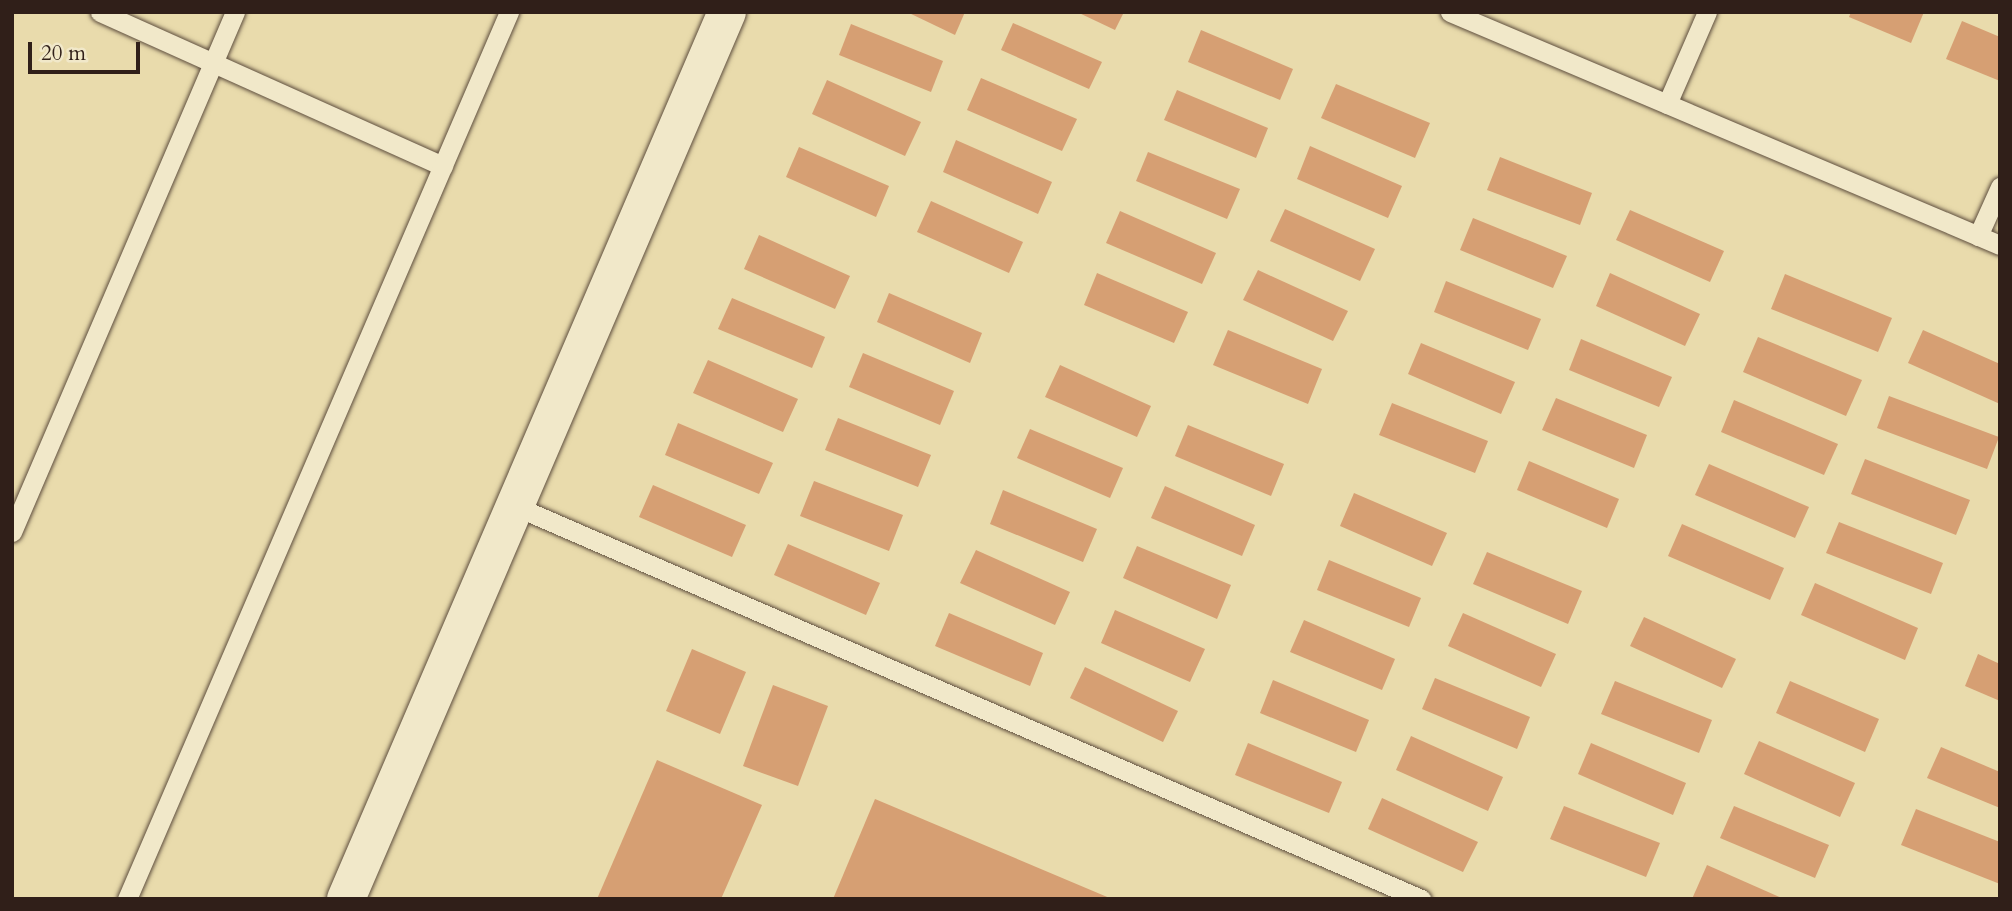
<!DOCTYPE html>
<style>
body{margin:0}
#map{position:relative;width:2012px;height:911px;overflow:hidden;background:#e9dbac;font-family:Cardo,serif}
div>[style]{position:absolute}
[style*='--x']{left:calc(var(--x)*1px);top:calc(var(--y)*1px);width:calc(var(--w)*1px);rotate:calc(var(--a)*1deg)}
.building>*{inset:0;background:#d69f73}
.roads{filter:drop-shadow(0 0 2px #5e4e3e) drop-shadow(0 0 2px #5e4e3e)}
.lane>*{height:19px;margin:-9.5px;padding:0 9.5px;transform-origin:9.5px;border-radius:9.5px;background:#f1e8c9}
.street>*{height:38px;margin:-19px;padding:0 19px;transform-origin:19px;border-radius:19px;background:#f1e8c9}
span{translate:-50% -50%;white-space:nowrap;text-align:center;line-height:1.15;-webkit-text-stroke:7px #f1e8c9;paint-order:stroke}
.frame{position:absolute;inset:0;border:14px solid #301f19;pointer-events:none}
.scale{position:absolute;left:28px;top:42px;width:112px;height:32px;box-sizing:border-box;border:4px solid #301f19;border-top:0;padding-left:9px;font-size:21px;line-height:24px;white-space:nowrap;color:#301f19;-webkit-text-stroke:5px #f1e8c9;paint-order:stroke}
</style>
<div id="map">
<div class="building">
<i style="clip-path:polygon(907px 12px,965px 12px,955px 35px)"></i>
<i style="clip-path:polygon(1077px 12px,1124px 12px,1115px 30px)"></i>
<i style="clip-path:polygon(1851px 12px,1924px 12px,1911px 43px,1849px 17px)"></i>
<i style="clip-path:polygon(1962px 21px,2000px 37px,2000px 81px,1946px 59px)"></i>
<i style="clip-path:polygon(1013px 23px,1102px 62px,1089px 89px,1001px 50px)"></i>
<i style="clip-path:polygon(851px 24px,943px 61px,931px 92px,839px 55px)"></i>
<i style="clip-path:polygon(1201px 30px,1293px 69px,1280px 100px,1188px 62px)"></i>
<i style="clip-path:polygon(981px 78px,1077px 119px,1062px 151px,967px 110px)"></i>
<i style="clip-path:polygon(827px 80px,921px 122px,905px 156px,812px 114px)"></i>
<i style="clip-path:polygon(1336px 84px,1430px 123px,1415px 158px,1321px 118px)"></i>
<i style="clip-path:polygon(1177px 90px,1268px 128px,1256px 158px,1164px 120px)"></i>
<i style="clip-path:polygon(956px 140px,1052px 182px,1038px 214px,943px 172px)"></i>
<i style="clip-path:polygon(1310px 146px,1402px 186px,1388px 218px,1297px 179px)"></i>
<i style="clip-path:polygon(799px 147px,889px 186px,876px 217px,786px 177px)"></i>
<i style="clip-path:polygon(1148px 152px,1240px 189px,1227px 219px,1136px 181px)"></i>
<i style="clip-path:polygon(1500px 157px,1592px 193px,1580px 225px,1487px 190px)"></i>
<i style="clip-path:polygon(931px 201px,1023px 242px,1009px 273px,917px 232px)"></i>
<i style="clip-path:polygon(1285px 209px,1375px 249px,1360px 281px,1270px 241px)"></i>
<i style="clip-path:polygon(1630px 210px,1724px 251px,1710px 282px,1616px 240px)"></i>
<i style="clip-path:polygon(1120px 211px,1216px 253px,1202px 284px,1106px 243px)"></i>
<i style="clip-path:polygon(1473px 218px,1567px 256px,1553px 288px,1460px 250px)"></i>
<i style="clip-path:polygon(759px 235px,850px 276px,835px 309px,744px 269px)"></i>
<i style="clip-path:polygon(1258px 270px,1348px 311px,1333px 341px,1243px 300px)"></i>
<i style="clip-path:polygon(1097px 273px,1188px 312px,1174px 343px,1084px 305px)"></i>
<i style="clip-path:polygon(1610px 273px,1700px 314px,1685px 346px,1596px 306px)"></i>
<i style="clip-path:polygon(1785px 274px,1892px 318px,1878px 352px,1771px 309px)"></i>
<i style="clip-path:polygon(1446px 281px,1541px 319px,1528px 350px,1434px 312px)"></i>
<i style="clip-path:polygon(889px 293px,982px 333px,970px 363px,877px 322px)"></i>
<i style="clip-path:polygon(732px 298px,825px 337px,812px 368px,718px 329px)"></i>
<i style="clip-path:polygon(1228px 330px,1322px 369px,1308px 404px,1213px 365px)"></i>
<i style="clip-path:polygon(1923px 330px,2000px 364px,2000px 404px,1908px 363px)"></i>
<i style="clip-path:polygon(1758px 337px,1862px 380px,1846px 416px,1743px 372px)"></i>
<i style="clip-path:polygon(1581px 339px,1672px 377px,1659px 407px,1569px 370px)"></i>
<i style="clip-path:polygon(1421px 343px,1515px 382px,1501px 414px,1408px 374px)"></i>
<i style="clip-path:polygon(863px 353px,954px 391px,940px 425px,849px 387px)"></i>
<i style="clip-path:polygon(708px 360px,798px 399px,783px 432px,693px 393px)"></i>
<i style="clip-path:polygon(1060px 365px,1151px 406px,1137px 437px,1045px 397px)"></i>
<i style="clip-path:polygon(1889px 396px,1999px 437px,1987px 469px,1877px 428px)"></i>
<i style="clip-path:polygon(1556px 398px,1647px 435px,1634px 468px,1542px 430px)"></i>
<i style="clip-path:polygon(1734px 400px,1838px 444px,1824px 475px,1721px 432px)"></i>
<i style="clip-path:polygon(1392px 403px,1488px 441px,1475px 473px,1379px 435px)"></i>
<i style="clip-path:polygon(838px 418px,931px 455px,918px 487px,825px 450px)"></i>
<i style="clip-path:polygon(678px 423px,773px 463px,759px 494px,665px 455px)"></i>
<i style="clip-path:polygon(1188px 425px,1284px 464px,1271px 496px,1175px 456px)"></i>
<i style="clip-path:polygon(1030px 429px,1123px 468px,1110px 498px,1017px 458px)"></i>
<i style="clip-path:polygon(1865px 459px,1970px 500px,1956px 535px,1851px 494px)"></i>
<i style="clip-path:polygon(1529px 461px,1619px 499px,1607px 528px,1517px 490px)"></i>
<i style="clip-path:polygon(1709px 464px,1809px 507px,1795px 538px,1695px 495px)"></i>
<i style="clip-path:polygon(814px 481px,903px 515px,889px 551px,800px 516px)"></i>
<i style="clip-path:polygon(653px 485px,746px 525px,732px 557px,639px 517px)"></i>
<i style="clip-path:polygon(1165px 486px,1255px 525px,1242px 556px,1151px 518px)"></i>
<i style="clip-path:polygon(1003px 490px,1097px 529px,1083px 562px,990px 524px)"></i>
<i style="clip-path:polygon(1354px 493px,1447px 533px,1432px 566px,1340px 526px)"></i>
<i style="clip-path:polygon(1839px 522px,1943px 563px,1931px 594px,1826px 553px)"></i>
<i style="clip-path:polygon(1682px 524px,1784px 568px,1770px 600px,1668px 556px)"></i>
<i style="clip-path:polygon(788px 544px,880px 583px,866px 615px,774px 575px)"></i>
<i style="clip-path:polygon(1137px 546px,1231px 585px,1217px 619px,1123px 578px)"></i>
<i style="clip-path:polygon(976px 550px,1070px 592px,1055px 625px,960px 583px)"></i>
<i style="clip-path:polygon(1487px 552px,1582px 591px,1568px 624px,1473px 584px)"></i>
<i style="clip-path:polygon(1329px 560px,1421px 598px,1409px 627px,1317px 590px)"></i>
<i style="clip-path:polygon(1815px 583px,1918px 628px,1905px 660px,1801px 615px)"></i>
<i style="clip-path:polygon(1115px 610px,1205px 649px,1190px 682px,1101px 643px)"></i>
<i style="clip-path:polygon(949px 613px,1043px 653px,1030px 686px,935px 646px)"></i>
<i style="clip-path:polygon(1463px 613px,1556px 654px,1541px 687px,1448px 646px)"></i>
<i style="clip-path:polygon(1644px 617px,1736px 659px,1722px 688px,1630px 646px)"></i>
<i style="clip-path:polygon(1304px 620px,1395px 659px,1382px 690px,1290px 652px)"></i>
<i style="clip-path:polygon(692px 649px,746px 672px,720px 734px,666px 711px)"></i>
<i style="clip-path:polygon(1978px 654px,2000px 664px,2000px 701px,1965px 686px)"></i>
<i style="clip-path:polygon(1085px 667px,1178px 711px,1163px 742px,1070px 698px)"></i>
<i style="clip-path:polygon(1435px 678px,1530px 717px,1517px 749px,1422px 709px)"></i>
<i style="clip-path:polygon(1273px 680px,1369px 720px,1356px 752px,1260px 713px)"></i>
<i style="clip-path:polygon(1615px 681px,1712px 720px,1699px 753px,1601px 714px)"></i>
<i style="clip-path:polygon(1790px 681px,1879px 719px,1865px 752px,1776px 713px)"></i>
<i style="clip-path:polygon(773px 685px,828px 706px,798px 786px,743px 766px)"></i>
<i style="clip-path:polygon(1411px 736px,1503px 777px,1488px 811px,1396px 770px)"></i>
<i style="clip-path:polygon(1759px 741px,1855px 783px,1840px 817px,1744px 774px)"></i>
<i style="clip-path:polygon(1248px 743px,1342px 782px,1329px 813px,1235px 775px)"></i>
<i style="clip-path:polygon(1591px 743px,1686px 783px,1673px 815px,1578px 774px)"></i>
<i style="clip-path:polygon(1941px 747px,2000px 772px,2000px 808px,1927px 778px)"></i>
<i style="clip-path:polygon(657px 760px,762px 805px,721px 899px,597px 899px)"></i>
<i style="clip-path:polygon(1382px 798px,1478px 842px,1463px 872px,1368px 829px)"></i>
<i style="clip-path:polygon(875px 799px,1112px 899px,833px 899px)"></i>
<i style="clip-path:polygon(1564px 806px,1660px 843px,1646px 877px,1550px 839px)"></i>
<i style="clip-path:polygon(1734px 806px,1829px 845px,1815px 878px,1720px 838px)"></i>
<i style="clip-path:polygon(1916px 809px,2000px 842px,2000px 884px,1901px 845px)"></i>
<i style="clip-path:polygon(1707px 865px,1784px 899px,1692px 899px)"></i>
</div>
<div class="roads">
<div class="lane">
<i style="--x:100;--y:12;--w:376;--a:24.2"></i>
<i style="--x:1450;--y:12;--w:597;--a:22.96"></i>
<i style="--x:1667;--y:104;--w:100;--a:-66.5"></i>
<i style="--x:1978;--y:236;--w:54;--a:-65.8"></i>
<i style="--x:515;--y:506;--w:988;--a:23.45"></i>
<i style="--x:12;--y:532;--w:566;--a:-66.79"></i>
<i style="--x:127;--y:899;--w:966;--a:-66.7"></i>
</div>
<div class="street">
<i style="--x:346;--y:899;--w:965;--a:-66.75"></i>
</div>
</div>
<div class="frame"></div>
<div class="scale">20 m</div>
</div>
